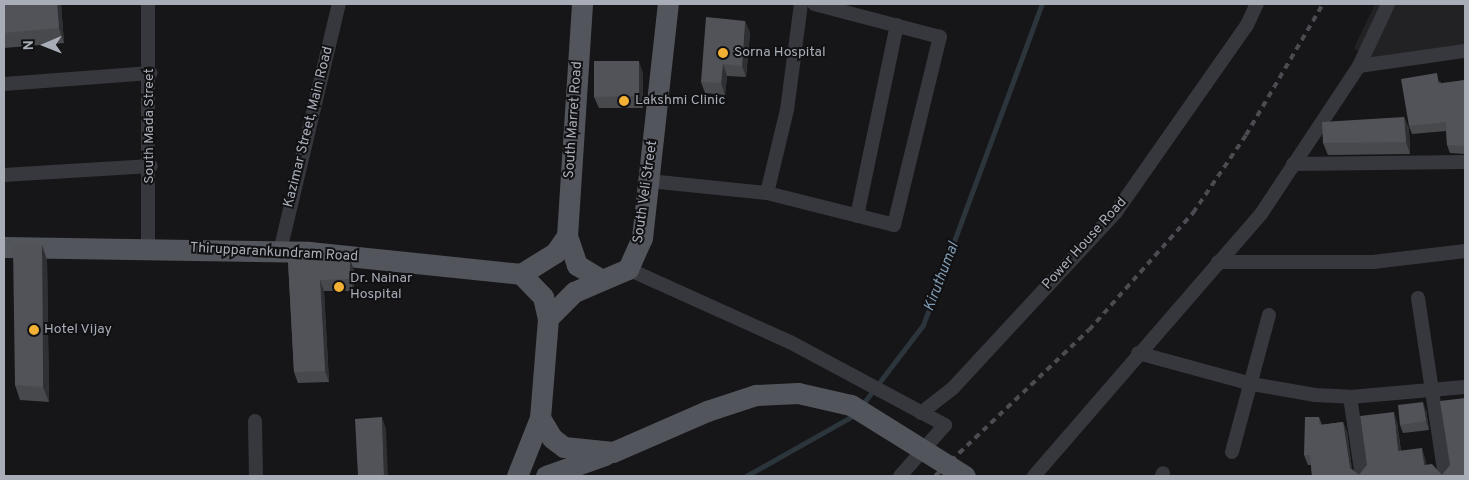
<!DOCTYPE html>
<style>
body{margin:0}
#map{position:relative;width:1469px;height:480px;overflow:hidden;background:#161618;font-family:Overpass,sans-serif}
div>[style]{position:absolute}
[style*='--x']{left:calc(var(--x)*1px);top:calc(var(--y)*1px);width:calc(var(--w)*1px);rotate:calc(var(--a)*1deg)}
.built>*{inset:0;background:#222225}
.stream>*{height:5px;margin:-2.5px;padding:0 2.5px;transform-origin:2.5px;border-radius:2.5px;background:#2c353c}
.street>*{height:14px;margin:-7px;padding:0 7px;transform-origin:7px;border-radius:7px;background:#37383d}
.primary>*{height:21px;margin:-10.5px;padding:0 10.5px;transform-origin:10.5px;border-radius:10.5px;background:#53555c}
.rail>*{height:4px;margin-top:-2px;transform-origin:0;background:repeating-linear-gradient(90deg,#4a4c52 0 6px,transparent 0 11px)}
.primary-bridge>*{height:21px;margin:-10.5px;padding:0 10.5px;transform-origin:10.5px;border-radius:10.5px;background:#53555c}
.wall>*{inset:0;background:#47494d}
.shaded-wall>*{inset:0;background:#2f3033}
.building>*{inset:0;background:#525359}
.dots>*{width:14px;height:14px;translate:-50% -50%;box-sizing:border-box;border:2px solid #111113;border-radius:50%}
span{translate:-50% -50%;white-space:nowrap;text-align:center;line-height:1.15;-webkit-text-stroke:4px #111113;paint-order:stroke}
.poi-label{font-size:14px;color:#a8adb8}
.left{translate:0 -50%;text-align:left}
.street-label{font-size:14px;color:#a8adb8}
.water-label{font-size:15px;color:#7f9bb3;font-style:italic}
.frame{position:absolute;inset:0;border:5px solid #a8adb8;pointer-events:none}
.north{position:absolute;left:20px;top:20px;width:50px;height:50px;-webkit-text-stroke:4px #111113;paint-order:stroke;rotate:269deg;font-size:14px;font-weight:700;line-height:20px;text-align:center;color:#a8adb8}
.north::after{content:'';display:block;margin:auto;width:18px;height:22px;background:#a8adb8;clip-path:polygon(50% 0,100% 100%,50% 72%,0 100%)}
</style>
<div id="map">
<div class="built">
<i style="clip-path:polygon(1375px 4px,1465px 4px,1465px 45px,1380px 58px,1364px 56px,1354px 48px)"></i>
</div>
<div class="stream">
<i style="--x:862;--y:405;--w:101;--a:-52.7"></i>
<i style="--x:923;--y:325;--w:342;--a:-69.7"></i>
<i style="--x:746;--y:476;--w:126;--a:-29.4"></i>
</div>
<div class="street">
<i style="--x:148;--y:4;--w:244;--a:90"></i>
<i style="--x:1359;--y:66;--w:107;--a:-8.1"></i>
<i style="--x:4;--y:84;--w:147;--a:-4.3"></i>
<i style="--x:1293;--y:164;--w:172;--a:-0.7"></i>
<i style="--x:4;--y:175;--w:147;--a:-3.5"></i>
<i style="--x:649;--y:181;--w:119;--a:5.8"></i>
<i style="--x:767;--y:193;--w:85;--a:-76.5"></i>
<i style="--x:787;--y:110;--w:107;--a:-82.5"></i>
<i style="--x:767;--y:193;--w:131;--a:14.1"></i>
<i style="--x:894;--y:225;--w:194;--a:-76.3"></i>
<i style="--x:940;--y:37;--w:130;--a:-165.3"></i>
<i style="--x:857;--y:216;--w:195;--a:-78.2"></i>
<i style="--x:280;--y:251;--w:254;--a:-76.6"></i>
<i style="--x:1218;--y:262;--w:155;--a:0"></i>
<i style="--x:1373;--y:262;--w:93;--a:-6.8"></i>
<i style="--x:628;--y:269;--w:178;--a:24.3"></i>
<i style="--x:790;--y:342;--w:176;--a:28.2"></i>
<i style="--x:945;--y:425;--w:68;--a:131.4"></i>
<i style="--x:1418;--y:298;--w:180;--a:81.4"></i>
<i style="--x:1138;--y:353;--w:118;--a:15.2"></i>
<i style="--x:1252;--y:384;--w:64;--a:9.9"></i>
<i style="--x:1315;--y:395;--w:35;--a:3"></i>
<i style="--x:1350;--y:397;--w:115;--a:-5"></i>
<i style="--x:1350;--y:397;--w:80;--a:81.4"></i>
<i style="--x:921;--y:413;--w:41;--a:-38"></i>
<i style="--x:953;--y:388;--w:240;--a:-47.2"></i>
<i style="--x:1116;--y:212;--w:228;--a:-55"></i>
<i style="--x:1247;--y:25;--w:23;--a:-65"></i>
<i style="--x:255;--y:421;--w:55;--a:89"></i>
<i style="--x:1232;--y:452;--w:142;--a:-74.9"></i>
<i style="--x:1034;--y:476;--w:347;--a:-49.1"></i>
<i style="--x:1261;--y:214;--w:178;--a:-56.5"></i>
<i style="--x:1359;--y:66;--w:68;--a:-64.9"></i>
<i style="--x:1162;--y:476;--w:3;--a:-72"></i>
</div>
<div class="primary">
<i style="--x:567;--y:236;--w:31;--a:71"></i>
<i style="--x:577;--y:265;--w:27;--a:31"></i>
<i style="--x:4;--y:247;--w:305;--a:0.9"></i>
<i style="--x:309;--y:252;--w:213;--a:5.9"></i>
<i style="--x:521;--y:274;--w:32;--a:46"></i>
<i style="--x:543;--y:297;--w:22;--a:77"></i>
<i style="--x:521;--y:274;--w:40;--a:-32"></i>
<i style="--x:555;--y:253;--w:21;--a:-55"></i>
<i style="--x:567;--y:236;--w:232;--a:-86.3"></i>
<i style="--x:540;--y:418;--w:23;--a:59"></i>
<i style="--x:552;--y:438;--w:15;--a:37"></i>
<i style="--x:564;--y:447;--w:49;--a:5.8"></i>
<i style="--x:517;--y:476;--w:62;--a:-68.4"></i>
<i style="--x:540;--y:418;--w:100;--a:-85.4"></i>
<i style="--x:548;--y:318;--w:37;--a:-45"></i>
<i style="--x:574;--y:292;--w:59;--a:-23.1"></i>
<i style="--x:628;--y:269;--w:34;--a:-66"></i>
<i style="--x:642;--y:238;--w:235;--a:-83.7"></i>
<i style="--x:546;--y:476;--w:63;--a:-19.6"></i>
</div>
<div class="rail">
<i style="--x:935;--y:476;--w:212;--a:-43.5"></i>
<i style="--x:1089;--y:330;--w:157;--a:-48.4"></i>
<i style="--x:1193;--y:213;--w:94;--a:-55.8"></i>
<i style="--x:1246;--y:135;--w:152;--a:-59.6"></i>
</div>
<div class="primary-bridge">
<i style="--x:613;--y:452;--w:103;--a:-23.6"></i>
<i style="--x:707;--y:411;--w:52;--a:-18.1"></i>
<i style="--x:756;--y:395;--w:42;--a:-2.7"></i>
<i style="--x:798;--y:393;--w:54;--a:12.8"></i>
<i style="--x:851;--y:405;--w:134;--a:31.9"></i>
</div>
<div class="wall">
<i style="clip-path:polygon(4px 4px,61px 4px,64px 43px,4px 48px)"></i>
<i style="clip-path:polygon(745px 21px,750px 33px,746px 77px,727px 76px,725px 95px,705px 93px,701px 82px)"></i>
<i style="clip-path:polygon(643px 73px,643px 108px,599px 108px,594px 97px)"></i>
<i style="clip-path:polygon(1465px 80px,1465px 154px,1450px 153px,1447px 145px,1446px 131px,1412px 134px,1409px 126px,1440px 81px,1441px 83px)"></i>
<i style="clip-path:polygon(1404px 117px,1409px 129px,1410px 154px,1328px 155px,1323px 143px)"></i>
<i style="clip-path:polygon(42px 245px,47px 260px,49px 402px,20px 400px,15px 385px)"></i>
<i style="clip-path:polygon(288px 261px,354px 270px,354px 291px,324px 291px,329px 382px,298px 383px,294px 372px)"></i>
<i style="clip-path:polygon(1426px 410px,1429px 430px,1403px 433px,1400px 425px)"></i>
<i style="clip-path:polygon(1319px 417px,1322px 425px,1343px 422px,1347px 432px,1352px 469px,1359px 475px,1367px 465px,1397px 422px,1401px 451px,1425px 458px,1426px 465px,1442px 475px,1465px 476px,1312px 476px,1311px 465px,1308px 465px,1304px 455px)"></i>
</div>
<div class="shaded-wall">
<i style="clip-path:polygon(57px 4px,61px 4px,64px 43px,59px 28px)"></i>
<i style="clip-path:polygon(745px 21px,750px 33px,746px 77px,742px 66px)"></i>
<i style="clip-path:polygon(639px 61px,643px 73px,643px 108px,639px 96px)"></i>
<i style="clip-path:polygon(723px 64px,727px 76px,725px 95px,721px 83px)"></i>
<i style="clip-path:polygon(1404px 117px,1409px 129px,1410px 154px,1406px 142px)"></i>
<i style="clip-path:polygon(42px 245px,47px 260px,49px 402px,43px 387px)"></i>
<i style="clip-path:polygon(350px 259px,354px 270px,354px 291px,350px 279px)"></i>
<i style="clip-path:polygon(320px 280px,324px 291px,329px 382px,325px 371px)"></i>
<i style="clip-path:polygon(1423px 402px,1426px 410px,1429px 430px,1426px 421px)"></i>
<i style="clip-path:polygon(1394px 412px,1397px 422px,1402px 461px,1398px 451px)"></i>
<i style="clip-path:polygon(382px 417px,386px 429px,388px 476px,384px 476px)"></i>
<i style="clip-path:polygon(1343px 422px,1347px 432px,1353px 476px,1350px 468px)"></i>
<i style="clip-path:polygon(1422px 448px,1425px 458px,1427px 475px,1424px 465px)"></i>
</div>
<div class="building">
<i style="clip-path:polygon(4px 4px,57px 4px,59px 28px,4px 33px)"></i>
<i style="clip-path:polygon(706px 17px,745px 21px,742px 66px,723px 64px,721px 83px,701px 82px)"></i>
<i style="clip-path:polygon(594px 61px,639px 61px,639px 96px,594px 97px)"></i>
<i style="clip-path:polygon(1437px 73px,1439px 84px,1465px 80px,1465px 146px,1447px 145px,1446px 122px,1409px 126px,1401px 79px)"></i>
<i style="clip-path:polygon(1404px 117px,1406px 142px,1323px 143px,1322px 122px)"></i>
<i style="clip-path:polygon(13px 245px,42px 245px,43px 387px,15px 385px)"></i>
<i style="clip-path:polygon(350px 259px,350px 279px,320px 280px,325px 371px,294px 372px,288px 261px)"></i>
<i style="clip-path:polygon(1465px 398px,1465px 476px,1312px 476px,1310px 455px,1304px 455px,1305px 417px,1319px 417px,1319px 425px,1343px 422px,1350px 468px,1359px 475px,1367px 465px,1360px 416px,1394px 412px,1398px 451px,1422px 448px,1424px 465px,1432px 464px,1442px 475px,1450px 465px,1440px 401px)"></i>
<i style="clip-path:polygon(1423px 402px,1426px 421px,1400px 425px,1398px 405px)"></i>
<i style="clip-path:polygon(382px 417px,384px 476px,358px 476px,355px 419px)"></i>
</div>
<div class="dots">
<i style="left:723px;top:53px;background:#f2b134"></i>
<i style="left:624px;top:101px;background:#f2b134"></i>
<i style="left:339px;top:287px;background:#f2b134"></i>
<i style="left:34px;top:330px;background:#f2b134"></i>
</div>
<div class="poi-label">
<span class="left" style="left:734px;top:53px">Sorna Hospital</span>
<span class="left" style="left:635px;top:101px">Lakshmi Clinic</span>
<span class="left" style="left:350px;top:287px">Dr. Nainar<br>Hospital</span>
<span class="left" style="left:44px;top:330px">Hotel Vijay</span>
</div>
<div class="street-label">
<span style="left:574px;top:120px;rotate:-86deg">South Marret Road</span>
<span style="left:150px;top:126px;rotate:-90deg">South Mada Street</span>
<span style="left:309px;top:127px;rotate:-76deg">Kazimar Street, Main Road</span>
<span style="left:646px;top:192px;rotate:-82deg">South Veli Street</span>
<span style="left:1085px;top:244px;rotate:-48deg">Power House Road</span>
<span style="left:274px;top:253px;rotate:3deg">Thirupparankundram Road</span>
</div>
<div class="water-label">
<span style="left:942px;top:277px;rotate:-69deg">Kiruthumal</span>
</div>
<div class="frame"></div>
<div class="north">N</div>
</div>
